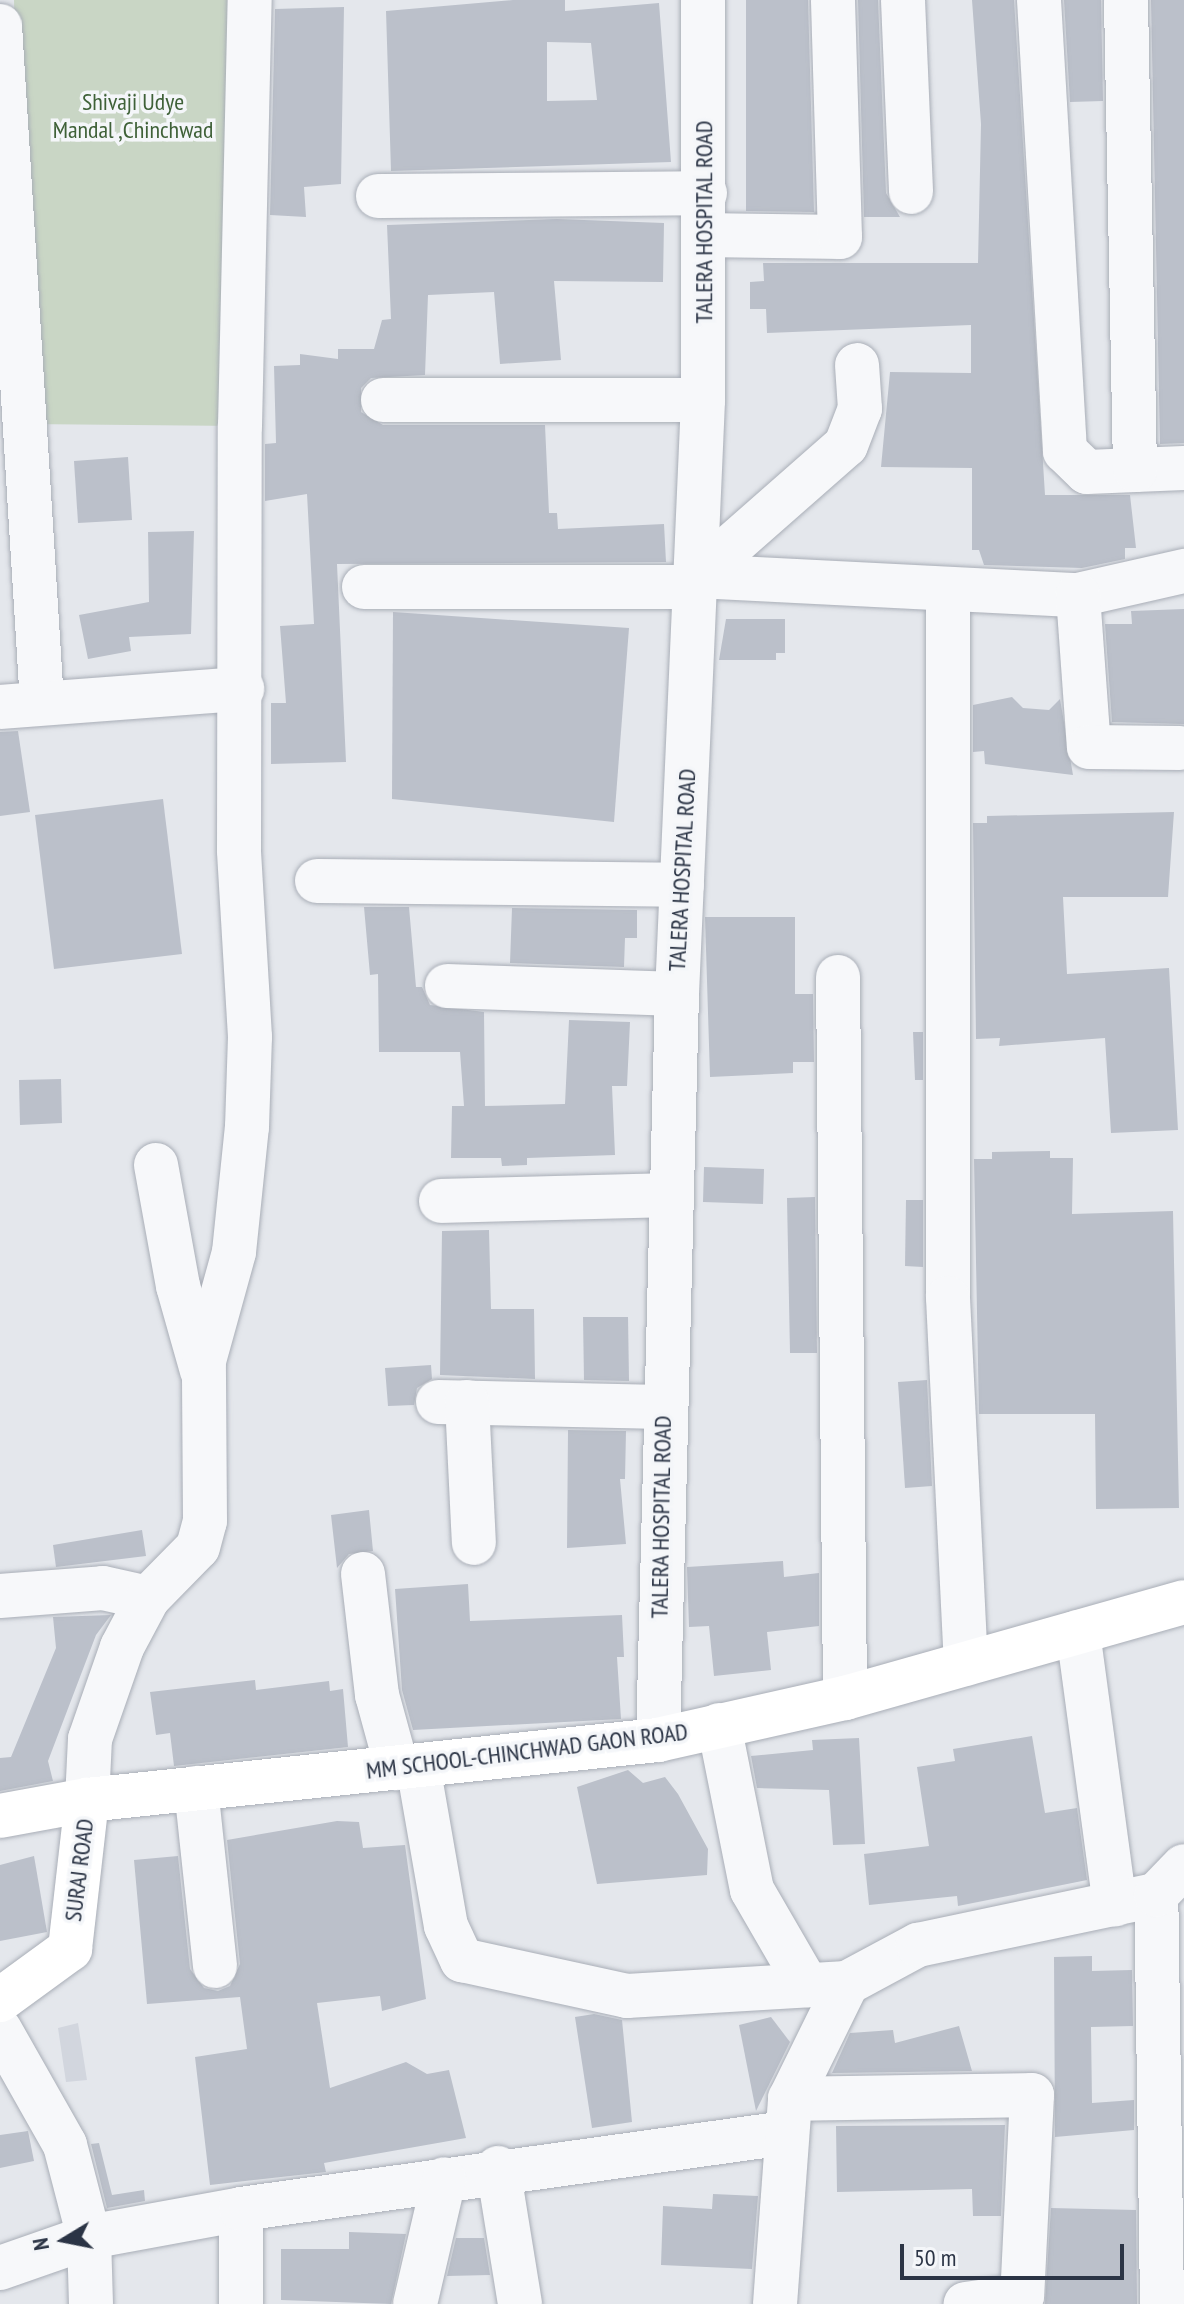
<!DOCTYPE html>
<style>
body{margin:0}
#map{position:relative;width:1184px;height:2304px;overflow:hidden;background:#e4e7ec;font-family:"PT Sans Narrow",sans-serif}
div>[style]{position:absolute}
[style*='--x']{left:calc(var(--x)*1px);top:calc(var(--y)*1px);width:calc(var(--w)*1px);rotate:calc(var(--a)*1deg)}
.built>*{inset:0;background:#d2d6de}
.green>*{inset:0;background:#c9d6c5}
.building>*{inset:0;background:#bbc0ca}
.roads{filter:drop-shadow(0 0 2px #a9aeb7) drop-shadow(0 0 2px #a9aeb7)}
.minor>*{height:44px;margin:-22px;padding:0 22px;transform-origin:22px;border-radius:22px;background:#f7f8fa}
.major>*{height:44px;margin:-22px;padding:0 22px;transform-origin:22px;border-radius:22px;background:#fff}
span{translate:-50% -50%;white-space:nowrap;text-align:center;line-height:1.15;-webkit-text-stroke:7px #f4f6f9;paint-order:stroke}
.park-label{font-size:24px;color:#3f6138}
.street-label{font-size:24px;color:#2b3445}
.north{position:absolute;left:24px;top:2200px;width:80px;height:80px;-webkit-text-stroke:6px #f4f6f9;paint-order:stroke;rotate:260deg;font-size:22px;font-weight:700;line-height:32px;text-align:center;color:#2b3445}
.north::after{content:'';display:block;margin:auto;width:28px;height:36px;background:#2b3445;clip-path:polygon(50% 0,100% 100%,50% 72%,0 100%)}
.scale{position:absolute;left:900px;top:2244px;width:224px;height:36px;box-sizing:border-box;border:4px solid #2b3445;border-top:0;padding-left:10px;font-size:24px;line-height:28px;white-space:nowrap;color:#2b3445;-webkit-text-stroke:6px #f4f6f9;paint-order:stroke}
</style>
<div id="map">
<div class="built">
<i style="clip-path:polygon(78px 2023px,87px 2080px,66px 2082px,58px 2028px)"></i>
</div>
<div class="green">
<i style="clip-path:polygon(14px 0,250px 0,240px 426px,25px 424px)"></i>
</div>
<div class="building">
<i style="clip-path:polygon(evenodd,513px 0,565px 0,565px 11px,659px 3px,671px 162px,391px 171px,386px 11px,513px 0,547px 42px,591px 43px,597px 100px,547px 101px,547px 42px)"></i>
<i style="clip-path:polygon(746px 0,808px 0,814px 212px,746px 211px)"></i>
<i style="clip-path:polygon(858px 0,878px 0,886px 193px,900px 217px,864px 217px)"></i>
<i style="clip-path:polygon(972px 0,1014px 0,1045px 495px,1130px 495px,1136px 548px,1125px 548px,1125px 559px,1082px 568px,984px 565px,979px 550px,972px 550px,972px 468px,881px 467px,890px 372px,971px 373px,971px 325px,767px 333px,766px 309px,750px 309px,750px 282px,764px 281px,763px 263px,978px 263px,981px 124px)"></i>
<i style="clip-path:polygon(1064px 0,1101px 0,1103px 101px,1070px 102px)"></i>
<i style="clip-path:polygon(1151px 0,1184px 0,1184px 443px,1160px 444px)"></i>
<i style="clip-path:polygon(344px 7px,341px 184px,304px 187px,306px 217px,270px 215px,275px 9px)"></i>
<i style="clip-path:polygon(557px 219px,664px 223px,663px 282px,554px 281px,561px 360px,500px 364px,494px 292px,428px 295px,425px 375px,371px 378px,361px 388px,361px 412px,383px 425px,545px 425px,549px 513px,557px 513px,558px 529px,664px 524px,666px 562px,337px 564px,346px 762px,271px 764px,271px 703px,286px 703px,280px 626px,314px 624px,307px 494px,265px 501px,265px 444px,276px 443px,274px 366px,300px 365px,300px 354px,338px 359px,338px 349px,374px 349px,382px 320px,391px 319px,387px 225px)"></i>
<i style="clip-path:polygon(128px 457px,132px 520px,78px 523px,74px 461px)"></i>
<i style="clip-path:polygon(194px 531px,191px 634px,129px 637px,131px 651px,88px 659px,79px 615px,149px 602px,148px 532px)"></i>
<i style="clip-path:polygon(1184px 609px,1184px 724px,1112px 722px,1105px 624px,1132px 624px,1131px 611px)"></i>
<i style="clip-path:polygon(393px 612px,629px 628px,614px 822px,392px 799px)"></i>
<i style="clip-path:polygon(726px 619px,785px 619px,785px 653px,776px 653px,776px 660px,719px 660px)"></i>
<i style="clip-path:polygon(1012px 697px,1023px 708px,1049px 710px,1060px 699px,1073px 775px,985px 764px,984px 751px,973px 752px,973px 705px)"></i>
<i style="clip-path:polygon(18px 731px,30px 812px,0 816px,0 732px)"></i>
<i style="clip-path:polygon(163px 799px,182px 954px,54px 969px,35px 815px)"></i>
<i style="clip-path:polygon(1174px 812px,1168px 897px,1063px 897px,1067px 974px,1169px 968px,1178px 1130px,1111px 1133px,1105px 1038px,999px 1046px,1000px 1038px,976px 1039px,973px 823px,987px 823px,987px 816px)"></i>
<i style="clip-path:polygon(364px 907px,409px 907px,416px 987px,422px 987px,430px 1005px,484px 1012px,485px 1106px,565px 1104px,569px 1020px,630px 1022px,627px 1086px,612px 1086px,615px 1155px,527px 1158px,527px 1165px,502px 1166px,501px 1158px,451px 1158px,452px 1106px,464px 1106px,460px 1052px,379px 1052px,378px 974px,370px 975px)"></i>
<i style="clip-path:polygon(512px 908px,637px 910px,637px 938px,625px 938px,624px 967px,510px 963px)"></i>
<i style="clip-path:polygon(705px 917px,795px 917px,795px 994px,813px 994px,814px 1062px,793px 1062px,793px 1073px,710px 1077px)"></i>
<i style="clip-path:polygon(913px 1032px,923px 1032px,923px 1080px,915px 1080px)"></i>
<i style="clip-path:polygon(61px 1079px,62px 1123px,20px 1125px,19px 1080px)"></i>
<i style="clip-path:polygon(1050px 1151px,1050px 1158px,1073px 1158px,1072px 1214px,1173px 1211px,1179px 1508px,1096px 1509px,1095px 1414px,979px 1414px,974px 1159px,992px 1159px,992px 1152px)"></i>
<i style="clip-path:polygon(704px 1167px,764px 1169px,763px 1204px,703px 1202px)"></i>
<i style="clip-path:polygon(815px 1197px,817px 1353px,790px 1353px,787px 1198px)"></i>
<i style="clip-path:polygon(906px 1200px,923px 1200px,923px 1267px,905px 1266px)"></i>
<i style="clip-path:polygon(489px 1230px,491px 1309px,534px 1309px,535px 1379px,440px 1375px,442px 1231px)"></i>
<i style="clip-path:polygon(583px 1317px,628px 1317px,629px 1381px,584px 1380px)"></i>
<i style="clip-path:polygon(431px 1365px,432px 1379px,417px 1388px,414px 1405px,388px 1406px,385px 1368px)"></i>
<i style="clip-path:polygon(927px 1380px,932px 1486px,905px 1488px,898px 1382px)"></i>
<i style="clip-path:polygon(568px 1430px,626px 1431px,625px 1479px,620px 1479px,626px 1544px,567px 1548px)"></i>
<i style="clip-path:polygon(369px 1510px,373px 1551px,349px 1554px,337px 1568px,331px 1515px)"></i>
<i style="clip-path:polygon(142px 1530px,146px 1556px,56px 1567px,53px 1545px)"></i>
<i style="clip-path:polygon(783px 1561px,784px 1577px,819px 1573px,819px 1626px,767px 1632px,771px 1670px,714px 1676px,709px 1626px,689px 1627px,687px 1567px)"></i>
<i style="clip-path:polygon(468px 1584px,470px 1621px,622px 1615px,624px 1657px,617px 1657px,621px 1719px,413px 1730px,402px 1690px,395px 1589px)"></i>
<i style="clip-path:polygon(111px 1615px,96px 1635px,48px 1761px,53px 1781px,0 1791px,0 1758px,11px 1757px,56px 1648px,53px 1617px)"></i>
<i style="clip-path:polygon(255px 1680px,256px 1690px,329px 1681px,330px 1691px,343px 1689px,348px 1747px,174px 1766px,170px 1733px,156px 1735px,150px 1692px)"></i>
<i style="clip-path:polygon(1032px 1736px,1045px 1813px,1077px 1808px,1087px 1880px,958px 1906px,957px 1896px,869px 1905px,864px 1854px,929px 1846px,917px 1767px,955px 1761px,953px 1749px)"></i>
<i style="clip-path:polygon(859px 1738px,865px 1844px,833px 1845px,829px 1790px,757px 1788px,751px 1756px,813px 1750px,812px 1740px)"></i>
<i style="clip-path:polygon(628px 1770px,643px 1783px,665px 1777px,678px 1794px,708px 1849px,707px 1875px,597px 1884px,577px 1787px)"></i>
<i style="clip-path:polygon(337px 1821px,359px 1822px,363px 1848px,405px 1845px,426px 1999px,382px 2011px,380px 1996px,317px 2003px,330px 2088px,406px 2062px,427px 2074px,449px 2070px,466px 2138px,324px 2163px,326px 2172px,210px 2185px,195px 2057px,247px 2049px,240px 1997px,147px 2004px,134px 1860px,178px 1856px,190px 1969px,204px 1988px,218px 1991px,230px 1986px,240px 1964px,227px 1840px)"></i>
<i style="clip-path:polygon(34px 1856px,47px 1932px,0 1941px,0 1865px)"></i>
<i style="clip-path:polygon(1092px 1956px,1092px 1971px,1132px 1970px,1133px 2026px,1091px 2027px,1092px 2103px,1134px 2100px,1134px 2130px,1055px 2137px,1054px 1957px)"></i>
<i style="clip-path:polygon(594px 2014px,622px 2020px,632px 2122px,592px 2128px,575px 2017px)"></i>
<i style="clip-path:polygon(771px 2017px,790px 2042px,756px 2111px,739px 2025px)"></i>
<i style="clip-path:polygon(959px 2026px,972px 2071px,832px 2073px,850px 2033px,893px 2030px,895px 2043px)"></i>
<i style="clip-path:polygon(1005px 2125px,1001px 2216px,973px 2216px,972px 2189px,837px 2192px,836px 2126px)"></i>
<i style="clip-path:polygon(28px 2131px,34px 2161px,0 2168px,0 2135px)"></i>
<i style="clip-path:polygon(99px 2143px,112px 2195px,144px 2190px,145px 2201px,107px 2208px,91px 2144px)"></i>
<i style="clip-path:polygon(713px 2194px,758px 2196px,752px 2269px,661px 2265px,663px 2206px,712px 2209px)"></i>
<i style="clip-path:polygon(1051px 2208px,1136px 2210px,1137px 2304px,1045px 2304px)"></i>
<i style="clip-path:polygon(349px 2232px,406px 2234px,391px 2304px,281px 2300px,281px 2249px,349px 2249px)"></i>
<i style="clip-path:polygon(456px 2238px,484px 2238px,490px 2275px,447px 2276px)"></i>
</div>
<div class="roads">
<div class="minor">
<i style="--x:903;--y:0;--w:192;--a:87.6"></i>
<i style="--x:1039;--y:0;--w:452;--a:86.7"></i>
<i style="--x:1065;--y:451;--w:30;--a:44"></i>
<i style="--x:1087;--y:472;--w:97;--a:-2.4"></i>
<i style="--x:1126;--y:0;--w:470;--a:88.9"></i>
<i style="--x:0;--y:26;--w:678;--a:86.45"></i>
<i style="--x:378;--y:196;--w:327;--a:-0.5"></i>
<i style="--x:705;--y:235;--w:135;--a:0.8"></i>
<i style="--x:840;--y:237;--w:237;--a:-91.7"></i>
<i style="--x:383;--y:400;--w:320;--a:0"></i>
<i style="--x:697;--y:576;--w:381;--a:2.9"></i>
<i style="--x:1078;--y:595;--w:109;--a:-12.8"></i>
<i style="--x:697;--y:576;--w:198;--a:-41.3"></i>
<i style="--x:846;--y:445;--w:39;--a:-69"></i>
<i style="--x:860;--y:409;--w:44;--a:-93.9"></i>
<i style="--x:364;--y:587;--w:332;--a:0"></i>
<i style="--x:948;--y:589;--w:709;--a:90"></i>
<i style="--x:948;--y:1298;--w:366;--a:87.2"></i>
<i style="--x:1078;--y:595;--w:152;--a:85.9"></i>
<i style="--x:1089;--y:747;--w:91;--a:0.6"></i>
<i style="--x:0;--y:707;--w:243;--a:-4.3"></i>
<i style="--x:317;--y:881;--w:365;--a:0.6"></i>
<i style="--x:838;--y:977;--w:721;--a:89.44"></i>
<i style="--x:447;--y:986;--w:230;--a:2"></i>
<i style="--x:156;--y:1165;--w:123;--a:79.7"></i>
<i style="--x:178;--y:1286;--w:88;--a:74.2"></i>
<i style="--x:441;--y:1201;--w:229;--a:-1.5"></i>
<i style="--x:438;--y:1402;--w:225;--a:1.3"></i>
<i style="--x:467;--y:1402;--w:141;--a:87.2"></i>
<i style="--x:363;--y:1574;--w:122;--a:83.4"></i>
<i style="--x:377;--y:1695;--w:76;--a:74.7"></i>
<i style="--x:0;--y:1596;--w:103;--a:-4.4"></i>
<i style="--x:103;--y:1588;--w:46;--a:12.5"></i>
<i style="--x:1078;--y:1632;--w:275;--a:82.3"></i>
<i style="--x:719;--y:1725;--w:168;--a:78.7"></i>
<i style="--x:752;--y:1890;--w:110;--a:59.9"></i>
<i style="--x:658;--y:1740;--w:746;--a:-88.54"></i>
<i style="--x:677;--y:994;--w:595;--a:-87.49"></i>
<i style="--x:703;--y:400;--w:400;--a:-90"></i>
<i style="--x:418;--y:1766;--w:162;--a:80.1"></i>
<i style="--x:446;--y:1926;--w:38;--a:65"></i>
<i style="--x:462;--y:1960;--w:169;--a:12.3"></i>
<i style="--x:627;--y:1996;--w:220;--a:-3.4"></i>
<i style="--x:196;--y:1788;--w:179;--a:83.9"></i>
<i style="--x:87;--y:1800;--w:61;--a:-87.2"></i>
<i style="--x:90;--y:1739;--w:97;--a:-70.8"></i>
<i style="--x:122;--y:1647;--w:55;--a:-62"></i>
<i style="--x:148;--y:1598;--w:71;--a:-45.6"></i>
<i style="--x:198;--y:1547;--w:27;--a:-75"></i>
<i style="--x:205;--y:1521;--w:160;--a:-90.4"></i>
<i style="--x:204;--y:1361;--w:113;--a:-74.6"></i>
<i style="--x:234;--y:1252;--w:126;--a:-84.1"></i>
<i style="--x:247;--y:1127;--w:90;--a:-88.1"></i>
<i style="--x:250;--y:1037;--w:187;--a:-93.4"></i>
<i style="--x:239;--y:850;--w:424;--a:-89.9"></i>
<i style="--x:240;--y:426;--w:426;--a:-88.7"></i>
<i style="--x:0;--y:2030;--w:132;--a:60.5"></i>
<i style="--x:65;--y:2145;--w:95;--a:75.4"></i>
<i style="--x:89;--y:2237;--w:67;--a:88.3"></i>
<i style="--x:790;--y:2099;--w:242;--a:-0.9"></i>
<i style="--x:1032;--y:2095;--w:201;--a:92.8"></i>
<i style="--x:1022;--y:2296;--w:57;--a:171.9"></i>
<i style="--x:498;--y:2168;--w:138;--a:80.8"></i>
<i style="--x:241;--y:2209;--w:95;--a:90"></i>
<i style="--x:0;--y:2268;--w:94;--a:-19.2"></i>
<i style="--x:89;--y:2237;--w:155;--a:-10.4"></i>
<i style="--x:241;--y:2209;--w:549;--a:-7.95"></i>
<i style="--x:415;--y:2304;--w:128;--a:-76.9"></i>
<i style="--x:775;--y:2304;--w:206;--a:-85.8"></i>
<i style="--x:790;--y:2099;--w:129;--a:-63.8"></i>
<i style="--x:847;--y:1983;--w:81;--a:-28.2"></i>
<i style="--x:918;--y:1945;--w:243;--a:-11.9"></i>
<i style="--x:1162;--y:2304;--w:409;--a:-90.8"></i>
<i style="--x:1156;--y:1895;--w:40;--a:-46"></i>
</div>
<div class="major">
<i style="--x:0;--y:1816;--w:88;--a:-10.4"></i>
<i style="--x:87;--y:1800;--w:574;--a:-6"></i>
<i style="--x:658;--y:1740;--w:192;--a:-12.7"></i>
<i style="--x:845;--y:1698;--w:352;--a:-15.8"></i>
<i style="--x:0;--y:2000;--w:87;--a:-36.1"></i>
<i style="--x:70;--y:1949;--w:150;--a:-83.5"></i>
</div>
</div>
<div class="park-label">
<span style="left:133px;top:116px">Shivaji Udye<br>Mandal ,Chinchwad</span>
</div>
<div class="street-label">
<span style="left:704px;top:222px;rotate:-90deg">TALERA HOSPITAL ROAD</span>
<span style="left:682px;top:870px;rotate:-87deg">TALERA HOSPITAL ROAD</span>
<span style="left:661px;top:1517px;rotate:-89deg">TALERA HOSPITAL ROAD</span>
<span style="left:527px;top:1751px;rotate:-7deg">MM SCHOOL-CHINCHWAD GAON ROAD</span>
<span style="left:79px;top:1870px;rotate:-83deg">SURAJ ROAD</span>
</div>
<div class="north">N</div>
<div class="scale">50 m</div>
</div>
